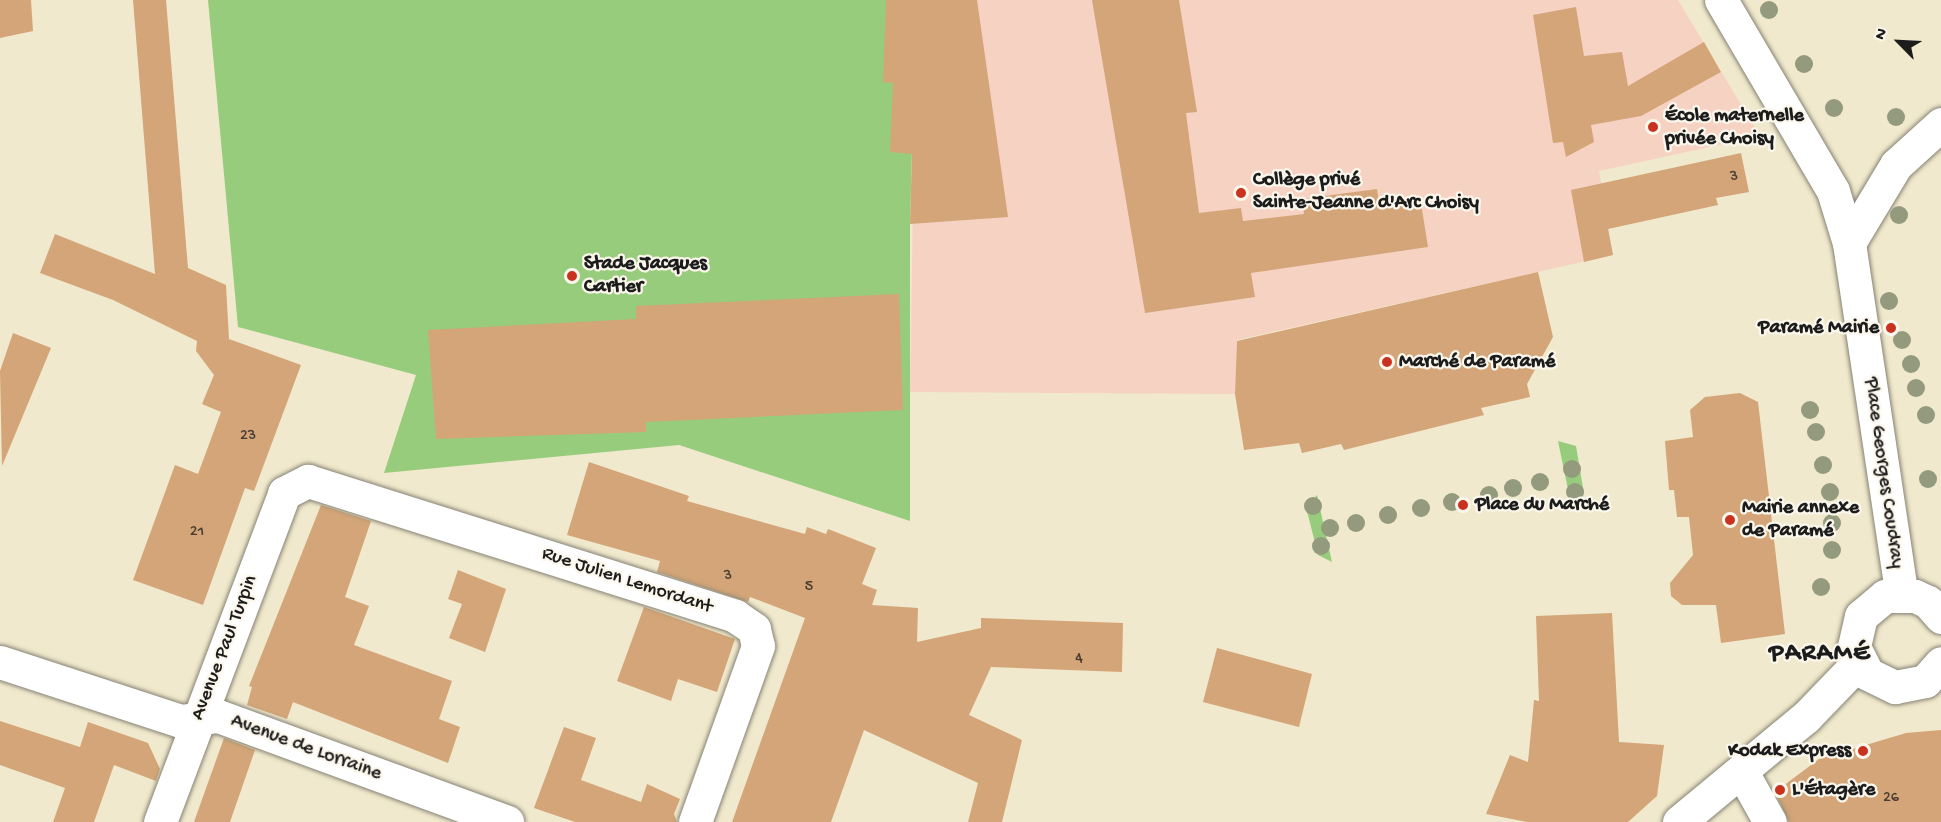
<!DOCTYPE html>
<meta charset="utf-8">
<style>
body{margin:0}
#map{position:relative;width:1941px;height:822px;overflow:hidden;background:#f0e9cd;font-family:"Gochi Hand",sans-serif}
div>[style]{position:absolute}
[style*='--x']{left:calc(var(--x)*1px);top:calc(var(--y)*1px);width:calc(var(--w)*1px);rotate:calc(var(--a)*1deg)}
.built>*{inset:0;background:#f6d2c3}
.green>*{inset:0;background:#98cc7d}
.building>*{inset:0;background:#d3a578}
.roads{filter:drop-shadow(0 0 2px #868274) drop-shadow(0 0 2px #868274)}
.street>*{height:33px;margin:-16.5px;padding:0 16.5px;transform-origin:16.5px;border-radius:16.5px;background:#fff}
.secondary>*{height:33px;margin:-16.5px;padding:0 16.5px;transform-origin:16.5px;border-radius:16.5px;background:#fff}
.trees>*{width:18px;height:18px;margin:-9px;border-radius:50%;background:#939a7e}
.dots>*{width:16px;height:16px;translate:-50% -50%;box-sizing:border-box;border:3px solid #fbf7ec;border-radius:50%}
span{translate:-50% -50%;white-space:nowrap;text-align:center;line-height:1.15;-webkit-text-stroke:4.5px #fbf7ec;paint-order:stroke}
.number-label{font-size:16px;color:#4a3e33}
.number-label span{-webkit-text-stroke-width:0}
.poi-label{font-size:20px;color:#1c1c1c;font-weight:700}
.left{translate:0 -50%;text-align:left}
.right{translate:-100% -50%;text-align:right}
.street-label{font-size:20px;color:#1c1c1c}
.district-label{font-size:26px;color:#1c1c1c;font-weight:700;letter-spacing:1.5px}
.north{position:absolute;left:1869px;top:12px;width:60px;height:60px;-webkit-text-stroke:4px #fbf7ec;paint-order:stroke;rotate:294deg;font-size:16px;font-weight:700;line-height:24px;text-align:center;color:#1c1c1c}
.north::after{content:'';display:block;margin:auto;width:21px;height:27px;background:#1c1c1c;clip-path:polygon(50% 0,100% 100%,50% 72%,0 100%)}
</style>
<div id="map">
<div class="built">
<i style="clip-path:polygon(916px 0,1678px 0,1760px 136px,1599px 171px,1613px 255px,1237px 340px,1235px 394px,910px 392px)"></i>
</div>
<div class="green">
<i style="clip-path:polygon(208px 0,916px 0,910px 224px,910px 521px,679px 445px,384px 473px,416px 375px,238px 327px)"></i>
<i style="clip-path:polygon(1558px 441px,1576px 446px,1584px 494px,1571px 504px)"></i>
<i style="clip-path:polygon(1317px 495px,1332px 562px,1318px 555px,1306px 507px)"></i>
</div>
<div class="building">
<i style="clip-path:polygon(0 0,31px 0,33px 31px,0 38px)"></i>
<i style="clip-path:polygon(133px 0,166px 0,188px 268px,226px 285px,229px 339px,301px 365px,254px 491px,245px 488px,203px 605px,133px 580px,175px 465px,198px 474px,221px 412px,202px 404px,214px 375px,196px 351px,197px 341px,113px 300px,40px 273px,55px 234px,155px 274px)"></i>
<i style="clip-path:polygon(886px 0,977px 0,1008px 217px,910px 224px,912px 154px,890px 152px,893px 83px,883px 82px)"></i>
<i style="clip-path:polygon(1092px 0,1179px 0,1197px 112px,1186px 113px,1199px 213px,1241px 208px,1243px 221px,1304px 214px,1302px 199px,1377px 189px,1379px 202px,1420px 197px,1428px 247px,1251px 273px,1255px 297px,1145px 313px)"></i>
<i style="clip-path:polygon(1576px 7px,1584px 56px,1622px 52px,1628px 86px,1704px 42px,1721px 72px,1641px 116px,1591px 125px,1594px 142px,1566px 157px,1563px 142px,1553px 143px,1533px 15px)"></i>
<i style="clip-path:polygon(1741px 153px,1749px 192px,1716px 198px,1718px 205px,1608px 229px,1613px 255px,1584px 262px,1571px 190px)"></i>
<i style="clip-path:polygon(1538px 272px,1553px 337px,1527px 384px,1530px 397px,1481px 408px,1484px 415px,1344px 450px,1341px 444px,1302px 453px,1299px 443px,1244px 450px,1235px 394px,1237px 341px)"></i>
<i style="clip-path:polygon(899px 294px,903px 410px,646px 422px,646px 432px,436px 439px,428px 330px,636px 319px,636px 306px)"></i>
<i style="clip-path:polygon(13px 333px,51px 348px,2px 466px,0 371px)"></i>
<i style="clip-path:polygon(1740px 393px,1758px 402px,1785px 634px,1721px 643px,1716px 605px,1682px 605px,1671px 596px,1670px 583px,1693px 555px,1689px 517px,1677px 517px,1674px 490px,1669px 490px,1665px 441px,1693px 437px,1690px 410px,1705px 397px)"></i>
<i style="clip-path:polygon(589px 462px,689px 496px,687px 501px,805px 534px,807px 527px,826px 534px,828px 529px,876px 548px,862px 584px,877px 590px,872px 605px,918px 608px,917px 642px,981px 628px,981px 618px,1123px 623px,1122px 672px,991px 667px,969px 715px,1022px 740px,1002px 822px,968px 822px,978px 783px,864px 730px,831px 822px,732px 822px,805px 618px,750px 597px,748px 602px,657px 572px,660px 561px,567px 535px)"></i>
<i style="clip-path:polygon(321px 505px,371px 521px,345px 597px,369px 606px,354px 645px,452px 681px,439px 719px,460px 727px,448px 763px,293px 702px,287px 719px,247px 705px,252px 687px,249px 686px)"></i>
<i style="clip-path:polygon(458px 570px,506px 589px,485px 652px,449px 638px,462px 604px,448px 599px)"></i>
<i style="clip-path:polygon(644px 607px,735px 639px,717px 692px,678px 679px,671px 701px,617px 681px)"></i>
<i style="clip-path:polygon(1612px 613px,1619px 742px,1664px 745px,1657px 796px,1628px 822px,1527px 822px,1486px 814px,1510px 755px,1528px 762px,1534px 700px,1539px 701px,1536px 616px)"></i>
<i style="clip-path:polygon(1217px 648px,1312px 674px,1299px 727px,1203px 702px)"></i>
<i style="clip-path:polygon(0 721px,80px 747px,88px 722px,148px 743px,160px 769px,156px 781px,114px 765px,94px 822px,53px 822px,65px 788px,0 765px)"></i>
<i style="clip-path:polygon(564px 727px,596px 738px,581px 780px,641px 802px,647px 784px,680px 799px,674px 814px,677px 822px,575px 822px,534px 808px)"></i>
<i style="clip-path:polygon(1941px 730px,1941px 822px,1789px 822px,1775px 792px,1819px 759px,1906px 733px)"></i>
<i style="clip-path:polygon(224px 738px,255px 750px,230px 822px,194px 822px)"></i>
</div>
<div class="roads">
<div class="street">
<i style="--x:1849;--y:243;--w:354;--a:81.5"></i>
<i style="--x:1941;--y:617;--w:20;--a:-131"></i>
<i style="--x:1928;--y:602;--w:14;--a:-155"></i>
<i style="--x:1915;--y:596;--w:30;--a:180"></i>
<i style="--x:1885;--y:596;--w:31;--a:140"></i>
<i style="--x:1861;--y:616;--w:32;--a:103"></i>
<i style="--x:1854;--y:647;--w:30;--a:63"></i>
<i style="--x:1868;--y:674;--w:30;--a:26"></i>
<i style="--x:1895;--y:687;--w:31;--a:-11"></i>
<i style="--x:1925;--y:681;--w:24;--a:-48"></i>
<i style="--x:0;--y:662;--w:190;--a:18.1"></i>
<i style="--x:181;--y:721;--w:37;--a:-8"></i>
<i style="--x:218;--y:716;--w:308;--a:20.1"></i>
<i style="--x:1742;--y:772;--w:57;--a:60.8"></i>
<i style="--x:160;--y:822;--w:352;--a:-69.3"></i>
<i style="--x:284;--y:493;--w:27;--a:-27"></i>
<i style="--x:308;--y:481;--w:448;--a:17.5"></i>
<i style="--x:735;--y:616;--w:23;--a:34"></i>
<i style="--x:754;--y:629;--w:17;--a:77"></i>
<i style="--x:758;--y:646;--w:187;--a:109.7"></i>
<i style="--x:1679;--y:822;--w:165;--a:-39.6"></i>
<i style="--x:1806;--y:717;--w:76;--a:-46.1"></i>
</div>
<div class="secondary">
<i style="--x:1721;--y:0;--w:221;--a:59.6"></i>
<i style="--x:1833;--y:191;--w:54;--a:72.9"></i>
<i style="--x:1849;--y:243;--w:91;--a:-58.9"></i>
<i style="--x:1896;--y:165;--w:61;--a:-42.3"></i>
</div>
</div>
<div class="trees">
<i style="left:1769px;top:10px"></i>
<i style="left:1804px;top:64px"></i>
<i style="left:1834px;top:108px"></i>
<i style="left:1896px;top:117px"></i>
<i style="left:1899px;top:215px"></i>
<i style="left:1889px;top:301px"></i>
<i style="left:1902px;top:340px"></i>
<i style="left:1911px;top:364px"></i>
<i style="left:1916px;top:388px"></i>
<i style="left:1810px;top:410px"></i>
<i style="left:1926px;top:415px"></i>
<i style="left:1816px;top:432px"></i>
<i style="left:1823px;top:465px"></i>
<i style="left:1572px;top:469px"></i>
<i style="left:1928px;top:479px"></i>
<i style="left:1540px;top:482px"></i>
<i style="left:1513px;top:488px"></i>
<i style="left:1575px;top:492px"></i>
<i style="left:1830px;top:492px"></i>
<i style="left:1489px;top:495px"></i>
<i style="left:1452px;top:502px"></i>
<i style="left:1313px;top:506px"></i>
<i style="left:1421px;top:508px"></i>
<i style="left:1388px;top:515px"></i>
<i style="left:1356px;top:523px"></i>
<i style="left:1832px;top:523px"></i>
<i style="left:1330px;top:528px"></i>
<i style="left:1321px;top:546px"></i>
<i style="left:1832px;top:550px"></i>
<i style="left:1821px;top:587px"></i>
</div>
<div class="dots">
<i style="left:1653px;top:127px;background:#c8321e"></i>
<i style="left:1241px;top:193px;background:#c8321e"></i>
<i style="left:572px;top:276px;background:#c8321e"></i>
<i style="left:1891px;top:328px;background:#c8321e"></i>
<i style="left:1387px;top:362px;background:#c8321e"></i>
<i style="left:1463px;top:505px;background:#c8321e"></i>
<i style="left:1730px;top:520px;background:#c8321e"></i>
<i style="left:1863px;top:751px;background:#c8321e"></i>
<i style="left:1780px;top:790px;background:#c8321e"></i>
</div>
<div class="number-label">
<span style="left:1734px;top:178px">3</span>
<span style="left:248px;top:437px">23</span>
<span style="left:197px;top:533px">21</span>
<span style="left:728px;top:577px">3</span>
<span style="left:809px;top:588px">5</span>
<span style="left:1079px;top:660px">4</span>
<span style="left:1891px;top:799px">26</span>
</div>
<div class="poi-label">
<span class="left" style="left:1665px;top:128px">École maternelle<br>privée Choisy</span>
<span class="left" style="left:1253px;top:192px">Collège privé<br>Sainte-Jeanne d'Arc Choisy</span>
<span class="left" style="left:584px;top:276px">Stade Jacques<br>Cartier</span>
<span class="right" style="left:1879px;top:328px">Paramé Mairie</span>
<span class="left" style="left:1399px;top:362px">Marché de Paramé</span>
<span class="left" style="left:1475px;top:505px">Place du Marché</span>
<span class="left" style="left:1742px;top:520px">Mairie annexe<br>de Paramé</span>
<span class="right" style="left:1851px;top:751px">Kodak Express</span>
<span class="left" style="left:1792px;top:790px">L'Étagère</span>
</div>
<div class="street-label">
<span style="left:1883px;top:473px;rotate:82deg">Place Georges Coudray</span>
<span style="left:627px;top:581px;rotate:18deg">Rue Julien Lemordant</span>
<span style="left:225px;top:648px;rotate:-69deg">Avenue Paul Turpin</span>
<span style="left:306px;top:748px;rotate:20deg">Avenue de Lorraine</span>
</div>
<div class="district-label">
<span style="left:1820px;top:655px">PARAMÉ</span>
</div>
<div class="north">N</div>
</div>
